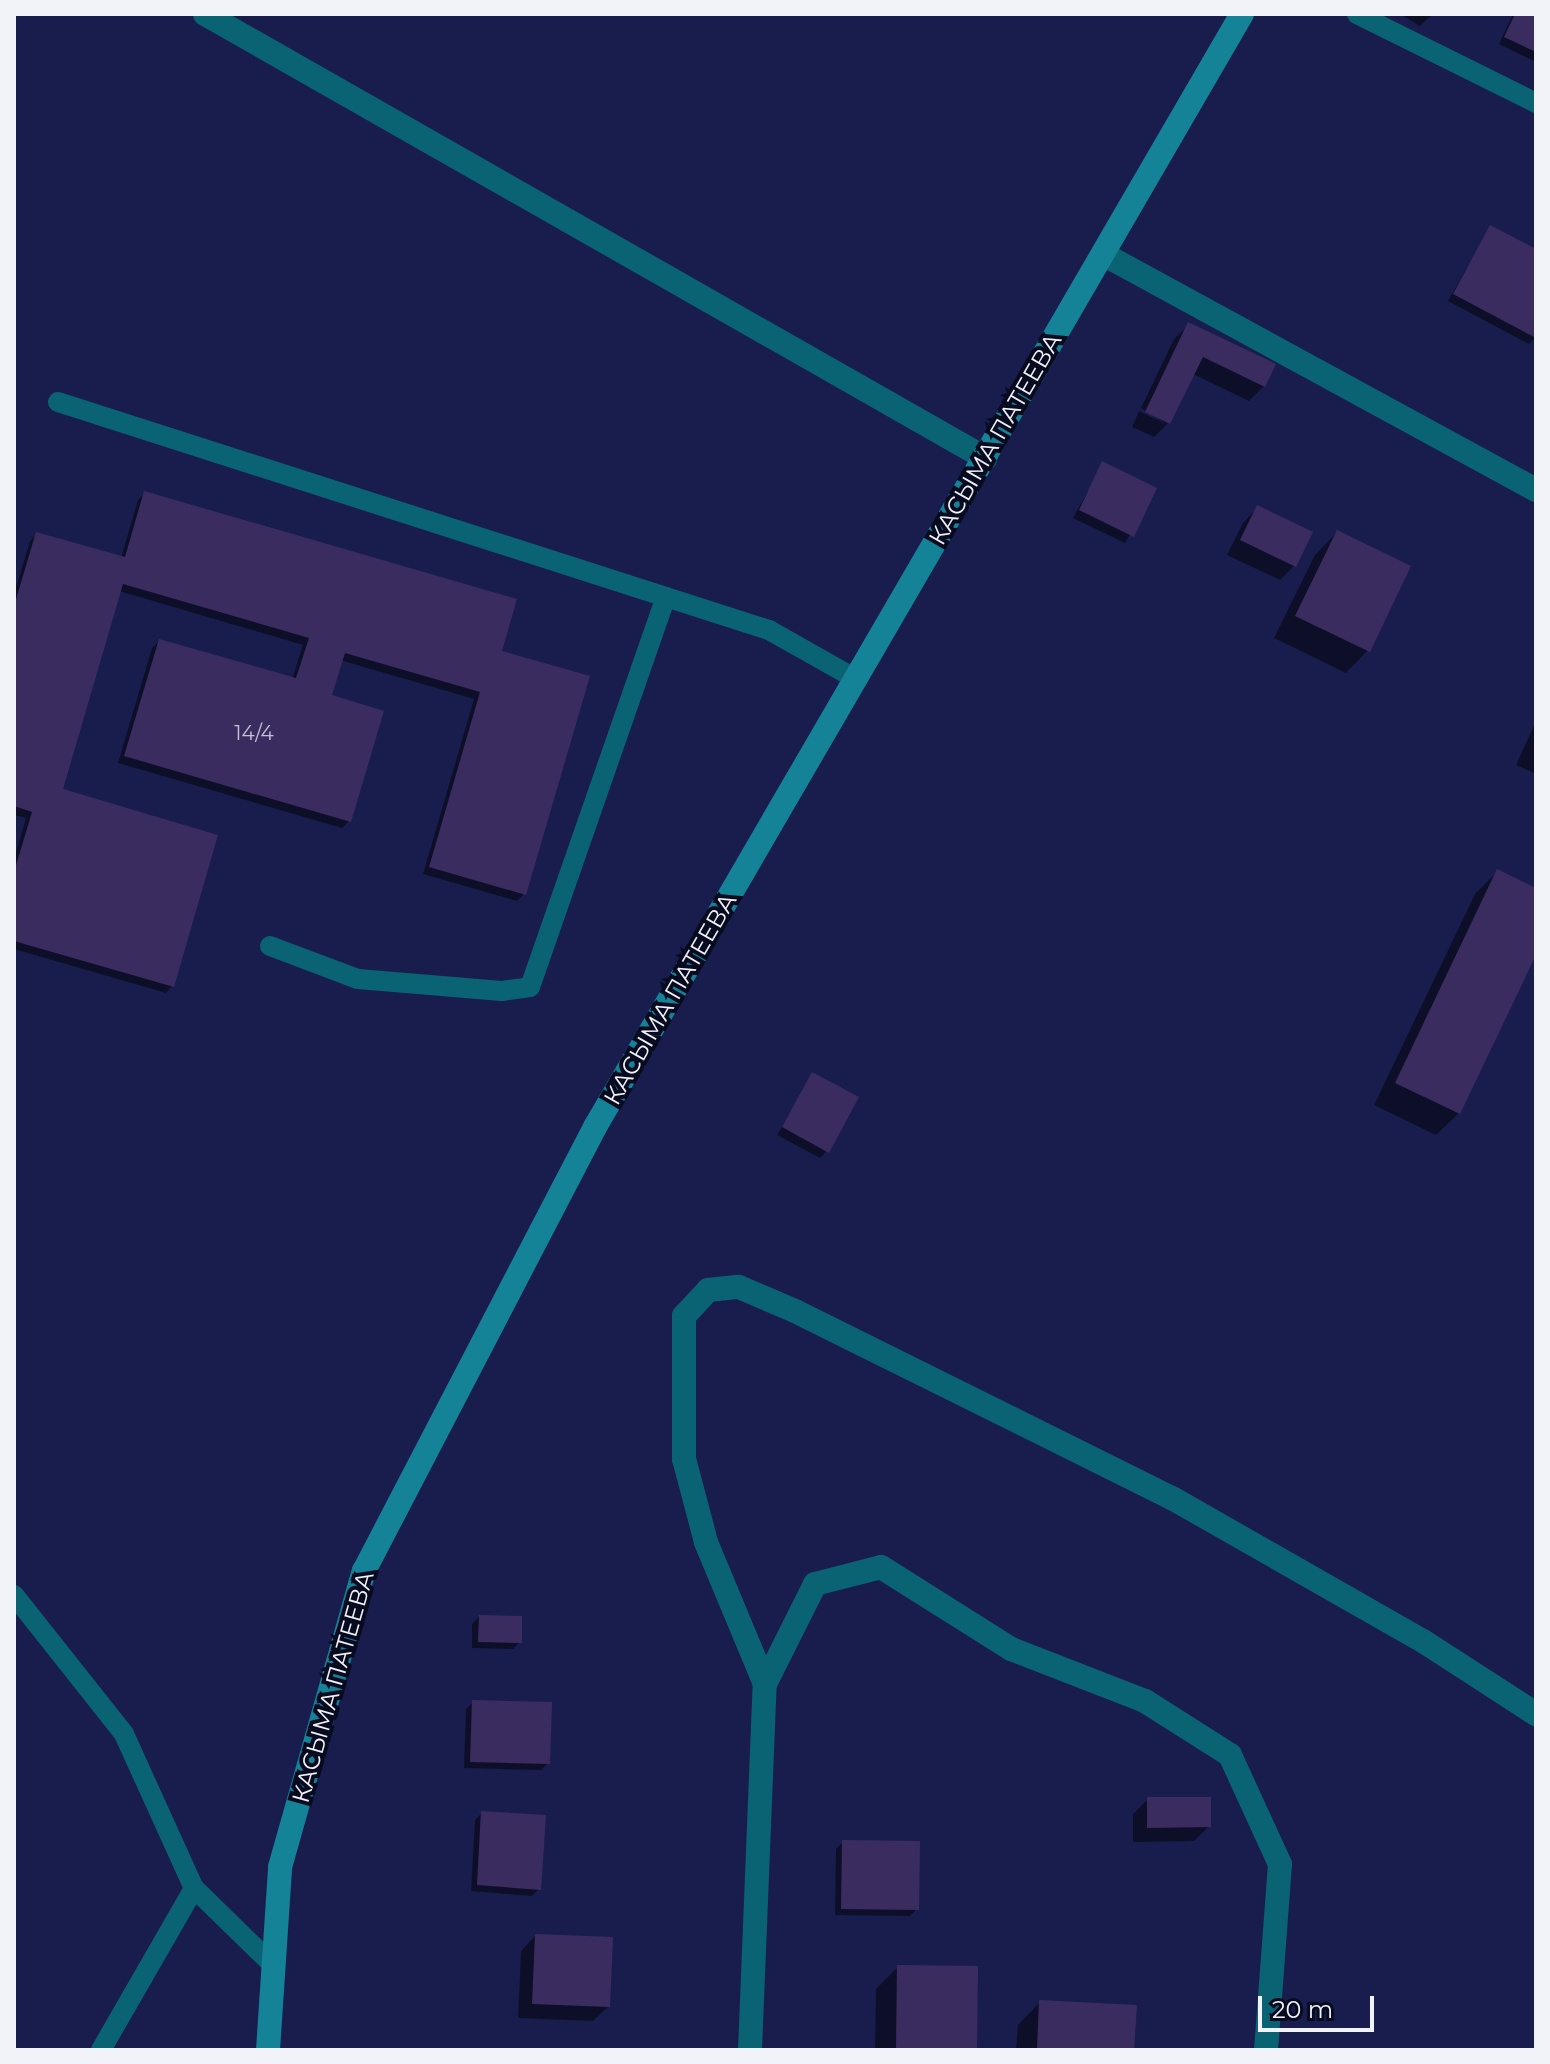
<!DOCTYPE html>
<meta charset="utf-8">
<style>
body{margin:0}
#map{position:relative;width:1550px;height:2064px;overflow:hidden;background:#191d4e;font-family:Montserrat,sans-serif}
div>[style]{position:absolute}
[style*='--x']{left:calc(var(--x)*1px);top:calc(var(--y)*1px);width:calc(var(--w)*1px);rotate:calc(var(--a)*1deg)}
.shadow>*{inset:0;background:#0007}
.building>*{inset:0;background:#3b2c60}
.service>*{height:20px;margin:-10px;padding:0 10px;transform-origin:10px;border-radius:10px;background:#0a6373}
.minor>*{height:24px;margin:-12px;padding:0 12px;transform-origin:12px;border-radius:12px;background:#0a6373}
.secondary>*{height:24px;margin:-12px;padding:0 12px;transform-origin:12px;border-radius:12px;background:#148397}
span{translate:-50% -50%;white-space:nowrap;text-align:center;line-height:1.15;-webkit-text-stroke:8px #080b20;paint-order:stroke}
.number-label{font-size:20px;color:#c4c1d3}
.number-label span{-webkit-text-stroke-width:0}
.street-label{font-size:24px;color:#f1f3f9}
.frame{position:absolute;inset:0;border:16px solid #f1f3f9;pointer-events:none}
.scale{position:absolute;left:1258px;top:1996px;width:116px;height:36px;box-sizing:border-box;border:4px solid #f1f3f9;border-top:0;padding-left:10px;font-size:24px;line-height:28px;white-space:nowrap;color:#f1f3f9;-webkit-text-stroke:6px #080b20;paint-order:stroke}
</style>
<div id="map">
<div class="shadow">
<i style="clip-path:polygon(1400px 14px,1433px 14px,1420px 26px)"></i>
<i style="clip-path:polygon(1513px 14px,1536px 14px,1536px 62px,1499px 44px)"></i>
<i style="clip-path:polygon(1490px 227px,1536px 252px,1536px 338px,1529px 344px,1448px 301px)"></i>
<i style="clip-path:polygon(1189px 325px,1264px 386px,1249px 401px,1193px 374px,1169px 422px,1154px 437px,1132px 427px,1139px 411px,1166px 424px,1141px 408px,1174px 339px)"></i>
<i style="clip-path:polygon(1103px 464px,1155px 489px,1125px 543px,1073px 518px)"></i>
<i style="clip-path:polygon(145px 493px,500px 652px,524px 894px,517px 901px,423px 874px,474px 699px,340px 660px,329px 697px,349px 821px,342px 828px,118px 763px,152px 648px,159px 641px,292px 679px,303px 645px,119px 591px,60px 790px,172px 986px,166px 993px,14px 949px,14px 859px,26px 818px,14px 815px,14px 594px,30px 541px,37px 534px,121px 558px,138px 500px)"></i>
<i style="clip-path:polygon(1257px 508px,1295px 565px,1280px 580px,1227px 555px,1243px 523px)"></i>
<i style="clip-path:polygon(1337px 532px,1368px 650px,1346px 673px,1274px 638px,1315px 555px)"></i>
<i style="clip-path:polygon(1536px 721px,1536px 774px,1516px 765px)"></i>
<i style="clip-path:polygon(1497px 872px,1536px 890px,1536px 951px,1459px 1113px,1436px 1135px,1374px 1105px,1475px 894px)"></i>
<i style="clip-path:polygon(813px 1074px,827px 1151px,820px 1158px,777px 1135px)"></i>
<i style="clip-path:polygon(479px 1617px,520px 1642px,513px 1649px,472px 1648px,472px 1624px)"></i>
<i style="clip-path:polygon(473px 1702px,548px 1763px,541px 1770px,464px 1768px,466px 1709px)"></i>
<i style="clip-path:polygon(1148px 1799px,1209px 1826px,1194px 1841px,1133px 1842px,1133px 1814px)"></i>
<i style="clip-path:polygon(482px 1813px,539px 1889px,532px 1896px,471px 1891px,475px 1820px)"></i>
<i style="clip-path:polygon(843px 1842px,917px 1909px,910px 1916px,835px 1915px,836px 1849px)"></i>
<i style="clip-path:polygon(535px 1936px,608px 2007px,593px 2021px,518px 2018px,521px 1951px)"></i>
<i style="clip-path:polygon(898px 1967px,975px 2050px,875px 2050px,876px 1989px)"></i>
<i style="clip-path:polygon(1040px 2002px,1132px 2050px,1016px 2050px,1018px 2025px)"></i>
</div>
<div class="building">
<i style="clip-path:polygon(1515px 14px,1536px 14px,1536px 52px,1504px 37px)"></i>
<i style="clip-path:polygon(1490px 225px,1536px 249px,1536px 338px,1453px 294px)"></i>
<i style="clip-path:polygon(1188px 322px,1276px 364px,1265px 387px,1203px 357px,1170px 424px,1145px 412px)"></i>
<i style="clip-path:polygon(1102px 461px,1157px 488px,1134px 537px,1079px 510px)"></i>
<i style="clip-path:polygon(144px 491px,517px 599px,502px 651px,590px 676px,526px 895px,429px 867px,480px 692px,345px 653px,332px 695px,384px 711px,351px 822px,124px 756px,159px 639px,296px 678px,309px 638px,123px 584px,63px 789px,218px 835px,174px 987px,14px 941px,14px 872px,32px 812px,14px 806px,14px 606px,36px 532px,125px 557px)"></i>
<i style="clip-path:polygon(1257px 505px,1313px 532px,1296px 567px,1240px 540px)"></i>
<i style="clip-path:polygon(1337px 530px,1411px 566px,1370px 652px,1295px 616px)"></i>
<i style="clip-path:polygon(1497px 869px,1536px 888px,1536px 955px,1460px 1114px,1395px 1083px)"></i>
<i style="clip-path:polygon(812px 1072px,859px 1097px,829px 1153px,782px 1127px)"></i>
<i style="clip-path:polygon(479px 1615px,522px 1616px,522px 1643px,478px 1642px)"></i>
<i style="clip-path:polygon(472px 1700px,552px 1702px,550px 1764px,470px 1762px)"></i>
<i style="clip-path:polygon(1147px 1797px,1211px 1797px,1211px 1827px,1147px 1828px)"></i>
<i style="clip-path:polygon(481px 1811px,546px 1815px,541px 1890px,477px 1885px)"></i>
<i style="clip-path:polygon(842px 1840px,920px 1841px,919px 1910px,841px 1909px)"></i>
<i style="clip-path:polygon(535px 1934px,613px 1937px,610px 2007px,532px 2004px)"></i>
<i style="clip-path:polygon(897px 1965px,978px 1966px,977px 2050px,896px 2050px)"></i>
<i style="clip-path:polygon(1039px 2000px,1137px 2005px,1134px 2050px,1037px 2050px)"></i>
</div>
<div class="service">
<i style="--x:1357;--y:14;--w:200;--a:26.4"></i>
<i style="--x:58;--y:402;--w:747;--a:17.78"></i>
<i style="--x:769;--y:630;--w:100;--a:29.4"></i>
<i style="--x:270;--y:946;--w:94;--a:20.6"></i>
<i style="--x:358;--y:979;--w:144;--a:4.8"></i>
<i style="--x:502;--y:991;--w:28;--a:-8"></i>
<i style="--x:530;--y:987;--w:413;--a:-70.8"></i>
<i style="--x:14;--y:1595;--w:177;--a:51.6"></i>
<i style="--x:124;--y:1734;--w:169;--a:65.6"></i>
<i style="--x:101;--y:2050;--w:187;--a:-60.1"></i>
<i style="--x:194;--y:1888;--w:112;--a:44.3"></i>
</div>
<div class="minor">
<i style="--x:205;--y:14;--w:898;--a:29.65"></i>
<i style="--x:1103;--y:254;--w:493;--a:28.6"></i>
<i style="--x:765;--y:1684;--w:154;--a:-112.6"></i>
<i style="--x:706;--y:1542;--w:86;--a:-104.8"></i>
<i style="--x:684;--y:1459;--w:143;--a:-90"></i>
<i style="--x:684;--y:1316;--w:35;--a:-47"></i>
<i style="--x:708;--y:1290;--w:31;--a:-6"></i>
<i style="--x:739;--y:1287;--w:61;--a:23.2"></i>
<i style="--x:795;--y:1311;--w:421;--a:26.4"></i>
<i style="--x:1172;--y:1498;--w:289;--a:29.7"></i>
<i style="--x:1423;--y:1641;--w:135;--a:32.9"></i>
<i style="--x:750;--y:2050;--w:366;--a:-87.7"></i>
<i style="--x:765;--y:1684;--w:112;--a:-63.4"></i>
<i style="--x:815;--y:1584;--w:68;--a:-14.4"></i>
<i style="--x:881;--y:1567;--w:154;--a:32.2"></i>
<i style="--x:1011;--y:1649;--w:144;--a:21.2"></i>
<i style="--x:1145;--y:1701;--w:101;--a:32.4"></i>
<i style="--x:1230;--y:1755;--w:120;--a:65.4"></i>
<i style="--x:1280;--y:1864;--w:187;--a:94.3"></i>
</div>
<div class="secondary">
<i style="--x:268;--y:2050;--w:183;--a:-86.2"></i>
<i style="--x:280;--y:1867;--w:308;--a:-74.2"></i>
<i style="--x:364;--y:1571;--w:500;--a:-62.51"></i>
<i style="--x:595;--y:1127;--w:1287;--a:-59.83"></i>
</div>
<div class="number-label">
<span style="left:254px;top:733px">14/4</span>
</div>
<div class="street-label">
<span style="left:995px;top:439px;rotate:-60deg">КАСЫМА ПАТЕЕВА</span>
<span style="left:670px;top:999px;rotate:-60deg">КАСЫМА ПАТЕЕВА</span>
<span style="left:333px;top:1687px;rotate:-74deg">КАСЫМА ПАТЕЕВА</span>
</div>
<div class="frame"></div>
<div class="scale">20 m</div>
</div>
